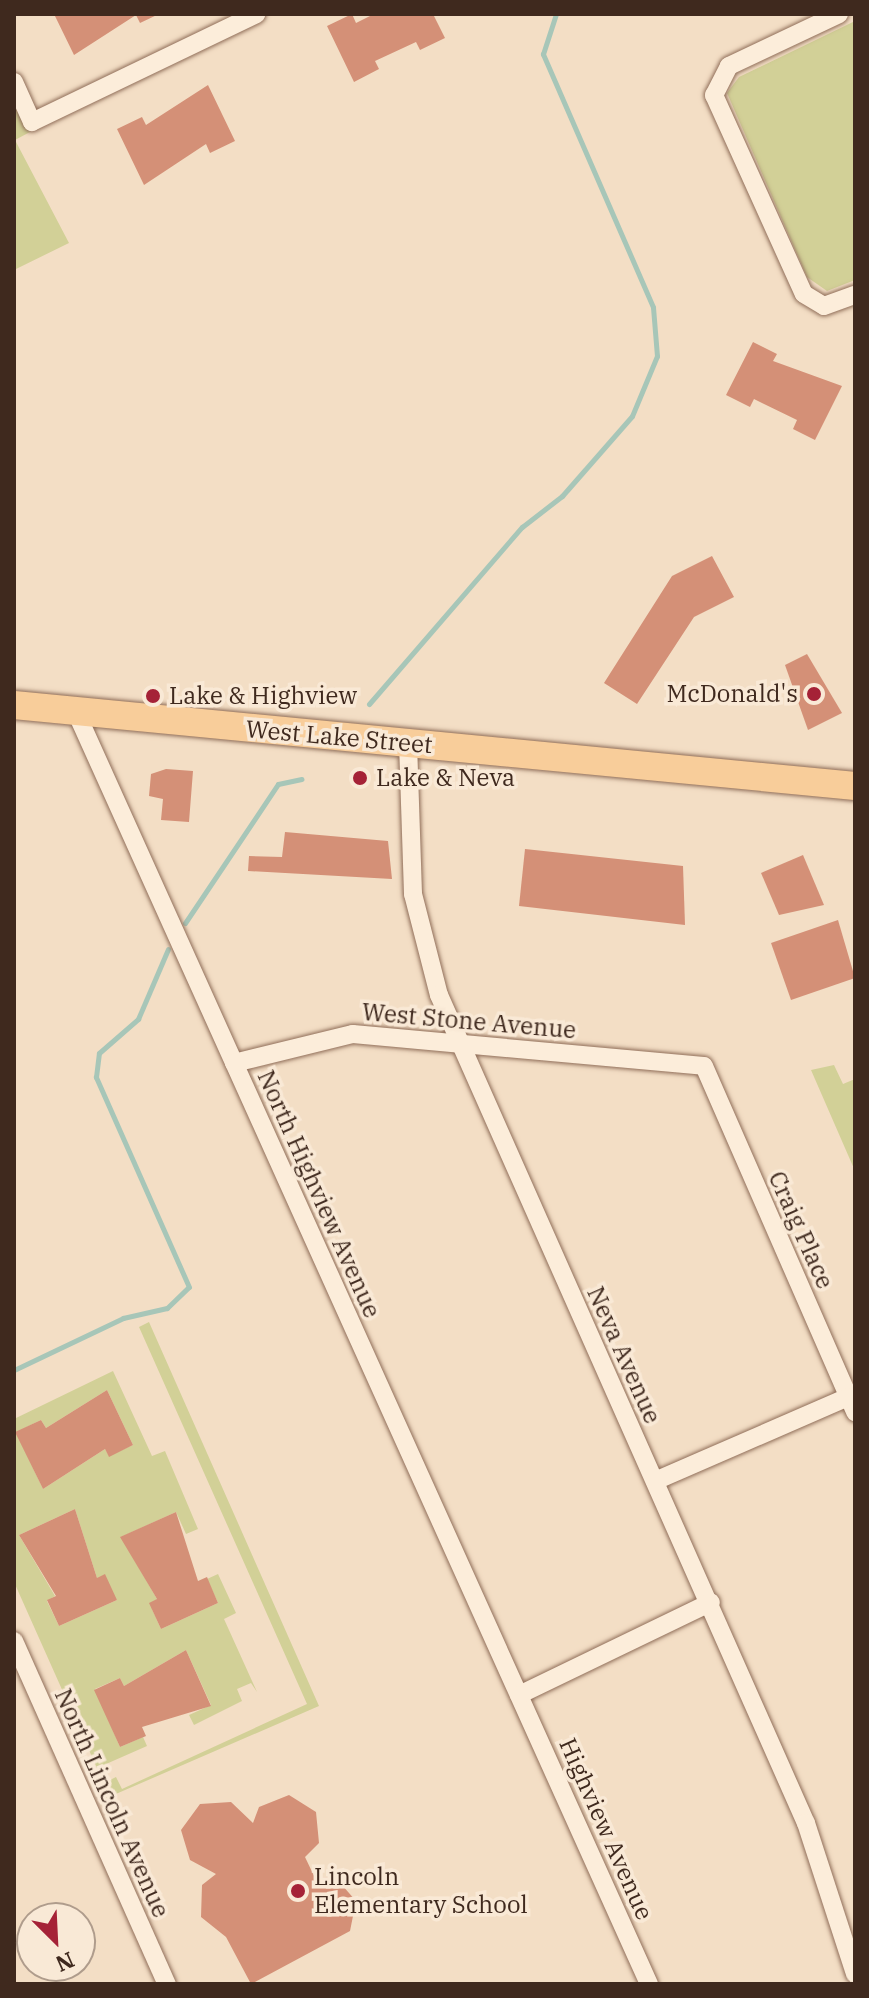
<!DOCTYPE html>
<style>
body{margin:0}
#map{position:relative;width:869px;height:1998px;overflow:hidden;background:#f3dec5;font-family:"IBM Plex Serif",serif}
div>[style]{position:absolute}
[style*='--x']{left:calc(var(--x)*1px);top:calc(var(--y)*1px);width:calc(var(--w)*1px);rotate:calc(var(--a)*1deg)}
.green>*{inset:0;background:#d2d097}
.stream>*{height:5px;margin:-2.5px;padding:0 2.5px;transform-origin:2.5px;border-radius:2.5px;background:#a7c6b8}
.building>*{inset:0;background:#d49077}
.roads{filter:drop-shadow(0 0 2px #906e59) drop-shadow(0 0 2px #906e59)}
.street>*{height:18px;margin:-9px;padding:0 9px;transform-origin:9px;border-radius:9px;background:#fcedda}
.primary>*{height:28px;margin:-14px;padding:0 14px;transform-origin:14px;border-radius:14px;background:#f8cd9a}
.dots>*{width:22px;height:22px;translate:-50% -50%;box-sizing:border-box;border:4px solid #f9e9d6;border-radius:50%}
span{translate:-50% -50%;white-space:nowrap;text-align:center;line-height:1.15;-webkit-text-stroke:7px #f9e9d6;paint-order:stroke}
.poi-label{font-size:24px;color:#3f291e}
.right{translate:-100% -50%;text-align:right}
.left{translate:0 -50%;text-align:left}
.street-label{font-size:24px;color:#3f291e}
.frame{position:absolute;inset:0;border:16px solid #3f291e;pointer-events:none}
.north{position:absolute;left:16px;top:1902px;width:80px;height:80px;box-sizing:border-box;background:#f9e9d6;border:2px solid #af9c8c;border-radius:50%;rotate:156deg;font-size:22px;font-weight:700;line-height:32px;text-align:center;color:#3f291e}
.north::after{content:'';display:block;margin:auto;width:28px;height:36px;background:#a52237;clip-path:polygon(50% 0,100% 100%,50% 72%,0 100%)}
</style>
<div id="map">
<div class="green">
<i style="clip-path:polygon(855px 21px,855px 280px,827px 291px,807px 277px,727px 93px,739px 77px)"></i>
<i style="clip-path:polygon(14px 101px,30px 132px,15px 140px,69px 243px,14px 270px)"></i>
<i style="clip-path:polygon(834px 1065px,843px 1084px,855px 1079px,855px 1171px,811px 1070px)"></i>
<i style="clip-path:polygon(149px 1322px,319px 1706px,102px 1800px,97px 1790px,106px 1782px,116px 1777px,122px 1789px,307px 1704px,139px 1327px)"></i>
<i style="clip-path:polygon(evenodd,113px 1371px,152px 1456px,165px 1451px,198px 1529px,186px 1534px,176px 1512px,121px 1537px,157px 1599px,152px 1609px,161px 1629px,218px 1603px,207px 1579px,218px 1574px,236px 1613px,224px 1619px,257px 1692px,251px 1683px,237px 1689px,242px 1701px,194px 1725px,189px 1715px,211px 1705px,186px 1650px,124px 1686px,120px 1678px,95px 1689px,120px 1747px,143px 1737px,147px 1746px,97px 1768px,14px 1582px,14px 1419px,113px 1371px,107px 1390px,133px 1445px,109px 1456px,105px 1449px,43px 1489px,16px 1432px,41px 1420px,46px 1428px,107px 1390px,113px 1371px,75px 1509px,97px 1578px,117px 1600px,59px 1626px,47px 1601px,55px 1596px,19px 1535px,75px 1509px)"></i>
</div>
<div class="stream">
<i style="--x:369;--y:704;--w:234;--a:-49.2"></i>
<i style="--x:522;--y:527;--w:51;--a:-37.8"></i>
<i style="--x:562;--y:496;--w:106;--a:-48.8"></i>
<i style="--x:632;--y:416;--w:65;--a:-67.4"></i>
<i style="--x:657;--y:356;--w:49;--a:-94.7"></i>
<i style="--x:653;--y:307;--w:276;--a:-113.5"></i>
<i style="--x:543;--y:54;--w:42;--a:-72"></i>
<i style="--x:185;--y:923;--w:167;--a:-56.2"></i>
<i style="--x:278;--y:784;--w:24;--a:-12"></i>
<i style="--x:14;--y:1370;--w:121;--a:-25.5"></i>
<i style="--x:123;--y:1318;--w:45;--a:-12.8"></i>
<i style="--x:167;--y:1308;--w:30;--a:-44"></i>
<i style="--x:189;--y:1287;--w:230;--a:-113.9"></i>
<i style="--x:96;--y:1077;--w:24;--a:-83"></i>
<i style="--x:99;--y:1053;--w:52;--a:-41.1"></i>
<i style="--x:138;--y:1019;--w:76;--a:-66.8"></i>
</div>
<div class="building">
<i style="clip-path:polygon(54px 14px,159px 14px,140px 23px,136px 15px,74px 55px)"></i>
<i style="clip-path:polygon(352px 14px,356px 23px,374px 14px,433px 14px,445px 38px,420px 50px,416px 42px,375px 61px,379px 69px,354px 82px,327px 26px)"></i>
<i style="clip-path:polygon(208px 85px,235px 141px,210px 153px,206px 144px,144px 185px,117px 129px,142px 117px,146px 125px)"></i>
<i style="clip-path:polygon(753px 342px,777px 354px,773px 361px,842px 386px,815px 440px,793px 429px,797px 420px,754px 399px,750px 407px,726px 395px)"></i>
<i style="clip-path:polygon(712px 556px,734px 597px,694px 617px,637px 704px,604px 683px,672px 576px)"></i>
<i style="clip-path:polygon(807px 654px,842px 713px,808px 730px,785px 665px)"></i>
<i style="clip-path:polygon(166px 769px,193px 771px,189px 822px,161px 820px,163px 799px,149px 796px,151px 774px)"></i>
<i style="clip-path:polygon(285px 832px,388px 841px,392px 879px,248px 871px,249px 856px,282px 857px)"></i>
<i style="clip-path:polygon(525px 849px,683px 866px,685px 925px,519px 906px)"></i>
<i style="clip-path:polygon(803px 855px,824px 905px,779px 915px,761px 873px)"></i>
<i style="clip-path:polygon(838px 920px,855px 978px,791px 1000px,771px 943px)"></i>
<i style="clip-path:polygon(107px 1390px,133px 1445px,109px 1457px,105px 1449px,43px 1489px,15px 1432px,41px 1420px,46px 1428px)"></i>
<i style="clip-path:polygon(75px 1509px,97px 1578px,105px 1574px,117px 1600px,59px 1626px,47px 1600px,56px 1596px,19px 1535px)"></i>
<i style="clip-path:polygon(176px 1512px,198px 1581px,207px 1577px,218px 1603px,161px 1629px,149px 1603px,157px 1599px,120px 1537px)"></i>
<i style="clip-path:polygon(186px 1650px,211px 1706px,142px 1727px,146px 1736px,120px 1747px,94px 1690px,120px 1678px,124px 1686px)"></i>
<i style="clip-path:polygon(289px 1795px,316px 1812px,319px 1843px,305px 1857px,315px 1878px,335px 1877px,356px 1901px,350px 1931px,251px 1984px,226px 1937px,201px 1917px,202px 1885px,216px 1874px,190px 1860px,181px 1830px,200px 1804px,231px 1802px,253px 1823px,259px 1807px)"></i>
</div>
<div class="roads">
<div class="street">
<i style="--x:839;--y:14;--w:122;--a:154.7"></i>
<i style="--x:729;--y:66;--w:33;--a:117"></i>
<i style="--x:714;--y:95;--w:218;--a:65.7"></i>
<i style="--x:804;--y:294;--w:23;--a:31"></i>
<i style="--x:824;--y:306;--w:33;--a:-20"></i>
<i style="--x:14;--y:82;--w:44;--a:65.8"></i>
<i style="--x:32;--y:122;--w:249;--a:-25.7"></i>
<i style="--x:76;--y:712;--w:1395;--a:65.75"></i>
<i style="--x:408;--y:743;--w:151;--a:88.1"></i>
<i style="--x:413;--y:894;--w:104;--a:75.6"></i>
<i style="--x:439;--y:995;--w:906;--a:66.1"></i>
<i style="--x:806;--y:1823;--w:159;--a:72"></i>
<i style="--x:234;--y:1063;--w:122;--a:-13.7"></i>
<i style="--x:353;--y:1034;--w:352;--a:5.2"></i>
<i style="--x:704;--y:1066;--w:378;--a:66.4"></i>
<i style="--x:655;--y:1481;--w:210;--a:-23.5"></i>
<i style="--x:14;--y:1641;--w:376;--a:66"></i>
<i style="--x:519;--y:1695;--w:213;--a:-25.8"></i>
</div>
<div class="primary">
<i style="--x:14;--y:705;--w:845;--a:5.5"></i>
</div>
</div>
<div class="dots">
<i style="left:814px;top:694px;background:#a52237"></i>
<i style="left:153px;top:696px;background:#a52237"></i>
<i style="left:360px;top:778px;background:#a52237"></i>
<i style="left:298px;top:1891px;background:#a52237"></i>
</div>
<div class="poi-label">
<span class="right" style="left:798px;top:694px">McDonald's</span>
<span class="left" style="left:169px;top:696px">Lake &amp; Highview</span>
<span class="left" style="left:376px;top:778px">Lake &amp; Neva</span>
<span class="left" style="left:314px;top:1891px">Lincoln<br>Elementary School</span>
</div>
<div class="street-label">
<span style="left:339px;top:737px;rotate:5deg">West Lake Street</span>
<span style="left:469px;top:1021px;rotate:5deg">West Stone Avenue</span>
<span style="left:319px;top:1194px;rotate:66deg">North Highview Avenue</span>
<span style="left:801px;top:1230px;rotate:66deg">Craig Place</span>
<span style="left:624px;top:1355px;rotate:66deg">Neva Avenue</span>
<span style="left:112px;top:1803px;rotate:66deg">North Lincoln Avenue</span>
<span style="left:606px;top:1829px;rotate:66deg">Highview Avenue</span>
</div>
<div class="frame"></div>
<div class="north">N</div>
</div>
